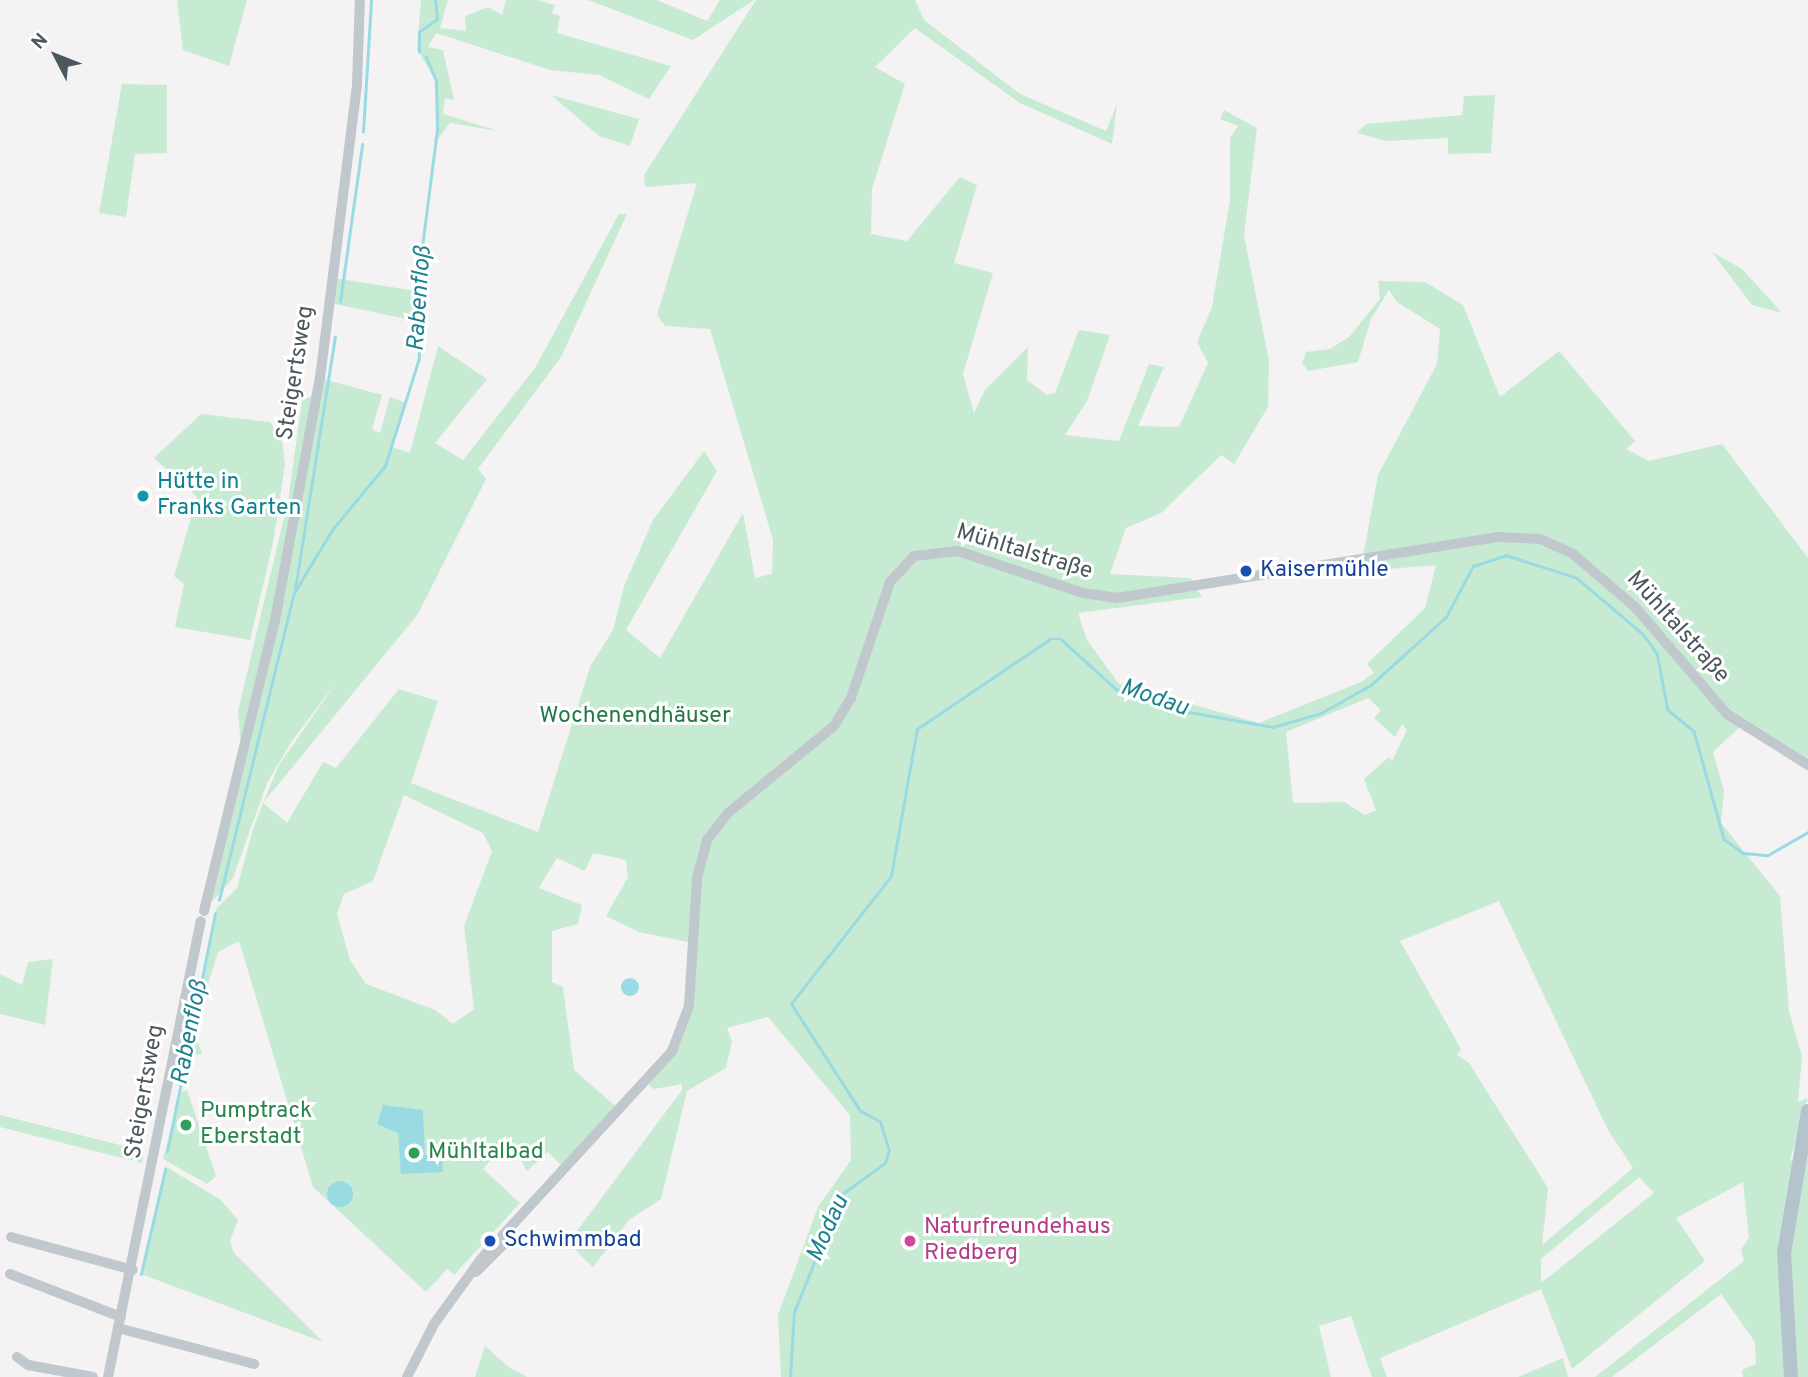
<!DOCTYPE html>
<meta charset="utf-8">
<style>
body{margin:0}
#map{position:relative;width:1808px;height:1377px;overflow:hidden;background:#f4f2f3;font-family:Overpass,sans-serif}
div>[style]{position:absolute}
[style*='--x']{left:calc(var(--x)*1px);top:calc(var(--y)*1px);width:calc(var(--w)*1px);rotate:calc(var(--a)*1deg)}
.green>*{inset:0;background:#c7ebd2}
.water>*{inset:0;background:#99dae3}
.round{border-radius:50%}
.stream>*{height:2.5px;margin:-1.25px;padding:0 1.25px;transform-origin:1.25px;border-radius:1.25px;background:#99dae3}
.minor>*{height:10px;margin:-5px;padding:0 5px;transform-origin:5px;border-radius:5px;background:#c0c7cd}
.major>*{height:14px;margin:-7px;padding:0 7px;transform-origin:7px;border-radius:7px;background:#b5c3cd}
.dots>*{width:19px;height:19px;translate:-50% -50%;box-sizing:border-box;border:4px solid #fff;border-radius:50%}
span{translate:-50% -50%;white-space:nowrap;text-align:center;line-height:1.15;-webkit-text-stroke:6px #fff;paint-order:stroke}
.street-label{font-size:23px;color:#4c575d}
.culture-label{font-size:23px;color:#0d838f}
.left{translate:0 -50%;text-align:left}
.transit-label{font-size:23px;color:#164399}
.park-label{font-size:23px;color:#237846}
.leisure-label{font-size:23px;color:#27864d}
.hotel-label{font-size:23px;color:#b23c85}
.water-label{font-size:24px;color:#1d8290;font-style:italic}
.north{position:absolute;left:21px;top:21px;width:70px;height:70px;-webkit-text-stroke:5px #fff;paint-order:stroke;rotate:312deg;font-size:19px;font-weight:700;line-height:28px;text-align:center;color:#4c575d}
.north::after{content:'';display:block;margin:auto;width:24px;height:32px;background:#4c575d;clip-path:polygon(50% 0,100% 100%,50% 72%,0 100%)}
</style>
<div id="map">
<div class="green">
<i style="clip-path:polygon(177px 0,247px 0,229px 66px,183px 50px)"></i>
<i style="clip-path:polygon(421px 0,448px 0,440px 28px,466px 31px,465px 16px,488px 7px,502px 15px,506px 0,537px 0,555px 5px,552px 13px,560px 16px,557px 33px,671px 66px,649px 99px,599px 75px,550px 70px,436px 33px,428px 47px,443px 50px,454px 100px,445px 98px,443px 114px,498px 131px,450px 123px,437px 140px,436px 81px,417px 49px)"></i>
<i style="clip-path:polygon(588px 0,657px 0,707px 21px,720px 0,754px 0,693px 40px)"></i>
<i style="clip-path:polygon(evenodd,756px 0,915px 0,924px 20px,1020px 94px,1106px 131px,1117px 104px,1112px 144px,1020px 103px,915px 28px,875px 67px,905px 84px,872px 189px,871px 234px,907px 241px,960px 177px,977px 185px,954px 263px,993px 273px,963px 374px,974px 413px,985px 390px,1028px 347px,1027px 380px,1047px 395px,1055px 393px,1079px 330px,1110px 335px,1087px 401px,1065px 435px,1119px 441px,1149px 364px,1164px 367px,1138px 426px,1179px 427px,1208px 363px,1197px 342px,1212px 307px,1230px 200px,1230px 138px,1238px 126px,1220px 119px,1224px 110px,1257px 128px,1244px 235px,1269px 360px,1268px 407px,1234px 464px,1221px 455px,1161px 513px,1126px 528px,1110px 574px,1191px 578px,1202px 597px,1078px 613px,1087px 640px,1119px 684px,1259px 723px,1361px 682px,1374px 673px,1367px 664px,1425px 608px,1436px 565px,1319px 575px,1312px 569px,1362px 562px,1378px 475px,1437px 364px,1440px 329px,1397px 302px,1389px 290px,1371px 319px,1358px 362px,1308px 371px,1302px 363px,1306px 352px,1330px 349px,1349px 337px,1380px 299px,1378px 281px,1425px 282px,1463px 305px,1500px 397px,1559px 351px,1635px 441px,1626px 449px,1649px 461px,1722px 444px,1808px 558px,1808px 759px,1746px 721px,1713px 752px,1724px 791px,1721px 823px,1780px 896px,1789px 1011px,1802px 1057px,1798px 1102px,1808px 1098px,1790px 1160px,1804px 1163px,1808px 1153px,1808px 1377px,1743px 1377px,1742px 1370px,1756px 1364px,1755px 1342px,1721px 1294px,1612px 1377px,1595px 1377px,1744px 1261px,1741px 1250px,1749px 1237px,1743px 1182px,1676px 1218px,1705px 1261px,1572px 1369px,1541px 1289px,1380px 1358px,1387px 1377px,1372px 1377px,1351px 1316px,1319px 1326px,1331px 1377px,781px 1377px,778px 1315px,818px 1207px,851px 1160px,850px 1115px,768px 1017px,727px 1028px,732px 1041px,726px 1068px,687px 1091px,661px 1199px,629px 1220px,593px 1267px,568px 1243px,682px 1090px,682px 1084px,654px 1089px,646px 1082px,682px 1033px,692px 943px,639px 932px,606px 916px,628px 877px,626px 861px,618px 858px,593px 853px,585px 871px,557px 858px,539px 888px,582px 905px,578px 924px,552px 931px,552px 982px,563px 987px,574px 1070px,620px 1110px,565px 1169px,548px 1152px,527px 1171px,509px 1139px,483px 1169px,520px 1203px,454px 1275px,447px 1269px,426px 1292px,313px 1187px,239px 941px,218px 952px,194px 1030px,202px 1054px,185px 1056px,216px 909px,237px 888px,253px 829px,263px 803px,279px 765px,338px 680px,292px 741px,267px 783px,233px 878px,209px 905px,242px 758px,238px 711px,288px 501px,302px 401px,317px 393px,320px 378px,382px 395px,372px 429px,380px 433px,390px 397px,406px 403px,392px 447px,410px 453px,438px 346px,487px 379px,435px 443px,463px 460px,535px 368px,619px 214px,627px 214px,561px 357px,478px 469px,486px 479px,418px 614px,263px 803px,287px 823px,323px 762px,336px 768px,399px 689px,438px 701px,411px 783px,538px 832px,590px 667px,613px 630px,624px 586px,653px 520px,704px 451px,717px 471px,626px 630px,660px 658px,743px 513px,755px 578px,772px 574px,773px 540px,710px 329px,665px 326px,657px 315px,697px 183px,645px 187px,644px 175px,756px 0,1368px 698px,1381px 710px,1374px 718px,1395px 737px,1402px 724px,1407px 730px,1392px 761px,1389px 757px,1364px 779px,1376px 810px,1365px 815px,1344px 802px,1293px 803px,1286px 732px,1368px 698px,756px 0,404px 795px,483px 833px,492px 851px,464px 926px,474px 1009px,453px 1024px,435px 1010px,366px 984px,350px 960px,337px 914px,344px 894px,373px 881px,404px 795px,756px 0,1499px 901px,1608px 1130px,1633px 1168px,1542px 1245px,1548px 1188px,1469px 1063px,1457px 1055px,1461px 1049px,1400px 941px,1499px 901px,756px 0,1639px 1177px,1654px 1193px,1541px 1283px,1541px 1259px,1639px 1177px)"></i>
<i style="clip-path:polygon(122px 84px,167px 85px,167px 153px,135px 154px,126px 217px,99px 213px)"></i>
<i style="clip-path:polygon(551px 95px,639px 119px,630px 146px,599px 136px)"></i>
<i style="clip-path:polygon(1495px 95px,1491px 153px,1448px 154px,1448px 138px,1386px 141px,1357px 133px,1366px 124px,1462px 115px,1464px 96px)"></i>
<i style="clip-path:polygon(1712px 252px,1742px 269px,1782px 313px,1752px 305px)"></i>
<i style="clip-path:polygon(333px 278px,417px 291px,416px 321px,330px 303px)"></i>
<i style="clip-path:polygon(201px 414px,270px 422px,282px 440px,285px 464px,273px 543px,250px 640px,175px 627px,184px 584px,174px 576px,197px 497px,154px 458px)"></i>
<i style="clip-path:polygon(53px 959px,45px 1025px,0 1014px,0 974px,22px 985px,28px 962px)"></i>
<i style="clip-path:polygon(187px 1090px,216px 1176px,207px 1184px,163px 1159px,181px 1092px)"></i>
<i style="clip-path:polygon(0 1115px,144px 1151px,142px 1163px,0 1127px)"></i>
<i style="clip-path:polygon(165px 1166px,221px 1200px,238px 1220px,230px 1241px,234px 1253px,323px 1342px,141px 1274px)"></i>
<i style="clip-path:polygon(485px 1346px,510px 1368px,527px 1377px,475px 1377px)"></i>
<i style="clip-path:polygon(1563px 1358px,1568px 1377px,1518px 1377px)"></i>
</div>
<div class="water">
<i class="round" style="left:621px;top:978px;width:18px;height:18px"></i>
<i style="clip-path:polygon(383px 1105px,423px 1110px,425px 1155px,442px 1154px,443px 1172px,401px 1174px,398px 1133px,377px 1124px)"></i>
<i class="round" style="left:327px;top:1181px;width:26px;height:26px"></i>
</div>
<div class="stream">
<i style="--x:419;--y:52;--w:20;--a:-90"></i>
<i style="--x:419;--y:32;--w:22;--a:-36"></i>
<i style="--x:437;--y:19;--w:19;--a:-96"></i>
<i style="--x:363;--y:132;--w:132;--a:-86.5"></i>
<i style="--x:340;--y:302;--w:159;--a:-82"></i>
<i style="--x:295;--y:589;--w:255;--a:-81"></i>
<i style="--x:219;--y:900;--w:316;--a:-76.3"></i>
<i style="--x:294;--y:593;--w:74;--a:-58.9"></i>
<i style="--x:332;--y:530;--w:83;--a:-50.4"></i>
<i style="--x:385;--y:466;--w:113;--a:-72.5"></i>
<i style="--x:419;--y:358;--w:72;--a:-91.6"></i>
<i style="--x:417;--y:286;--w:157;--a:-82.7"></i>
<i style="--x:437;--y:130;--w:49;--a:-91.2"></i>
<i style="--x:436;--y:81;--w:26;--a:-113"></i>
<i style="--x:167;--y:1152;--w:243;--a:-78.6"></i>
<i style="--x:141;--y:1274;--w:107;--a:-77"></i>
<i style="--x:790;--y:1377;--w:65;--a:-86.5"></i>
<i style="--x:794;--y:1312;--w:127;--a:-67.9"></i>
<i style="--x:842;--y:1194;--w:53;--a:-35.8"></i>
<i style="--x:885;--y:1163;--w:13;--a:-72"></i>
<i style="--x:889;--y:1151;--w:30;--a:-107"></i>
<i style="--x:880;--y:1122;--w:23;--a:-151"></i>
<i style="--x:860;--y:1111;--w:127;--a:-122.8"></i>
<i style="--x:791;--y:1004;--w:162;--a:-52"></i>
<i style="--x:891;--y:876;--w:149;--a:-80"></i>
<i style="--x:917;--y:729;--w:161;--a:-34.1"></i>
<i style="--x:1050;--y:639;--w:11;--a:0"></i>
<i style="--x:1061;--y:639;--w:74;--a:42.3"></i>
<i style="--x:1116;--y:689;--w:59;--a:19.7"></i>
<i style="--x:1172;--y:709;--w:103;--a:10.1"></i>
<i style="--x:1273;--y:727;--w:50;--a:-16.3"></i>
<i style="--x:1321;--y:713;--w:57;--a:-29.2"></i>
<i style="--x:1371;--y:685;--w:101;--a:-42.2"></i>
<i style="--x:1446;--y:617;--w:58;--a:-62.1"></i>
<i style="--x:1473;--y:566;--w:35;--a:-18"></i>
<i style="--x:1506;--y:555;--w:75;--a:17.9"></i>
<i style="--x:1577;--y:578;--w:87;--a:40.3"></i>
<i style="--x:1643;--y:634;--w:24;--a:54"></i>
<i style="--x:1657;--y:653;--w:58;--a:79.1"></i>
<i style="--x:1668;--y:710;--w:33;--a:39"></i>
<i style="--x:1694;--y:731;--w:112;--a:74.5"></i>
<i style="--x:1724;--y:839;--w:24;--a:36"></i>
<i style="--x:1743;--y:853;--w:25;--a:5"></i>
<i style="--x:1768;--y:855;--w:46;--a:-29.9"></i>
</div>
<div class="minor">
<i style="--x:204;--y:911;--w:300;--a:-76.3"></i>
<i style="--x:275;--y:620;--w:246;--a:-79.5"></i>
<i style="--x:320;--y:378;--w:296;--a:-82.8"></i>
<i style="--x:357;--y:84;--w:84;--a:-88"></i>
<i style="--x:11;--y:1237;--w:126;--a:15.1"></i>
<i style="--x:476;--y:1272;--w:47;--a:-45"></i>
<i style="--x:10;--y:1274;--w:119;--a:21.2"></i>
<i style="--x:118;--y:1328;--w:141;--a:14.8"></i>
<i style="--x:17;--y:1357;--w:14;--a:36"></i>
<i style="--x:28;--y:1365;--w:66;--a:10.5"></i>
<i style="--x:108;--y:1377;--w:465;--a:-78.5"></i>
<i style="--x:407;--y:1377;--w:59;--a:-63"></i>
<i style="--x:434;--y:1324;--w:80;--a:-54.1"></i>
<i style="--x:481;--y:1259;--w:282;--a:-47.4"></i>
<i style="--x:672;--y:1051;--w:48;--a:-69.3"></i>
<i style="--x:689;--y:1006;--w:128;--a:-86.4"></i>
<i style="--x:697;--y:878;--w:39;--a:-75"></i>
<i style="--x:707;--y:840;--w:34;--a:-52"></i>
<i style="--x:728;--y:813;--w:137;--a:-39.4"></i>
<i style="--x:834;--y:726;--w:33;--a:-59"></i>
<i style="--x:851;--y:698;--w:122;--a:-71.4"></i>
<i style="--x:890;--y:582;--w:35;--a:-47"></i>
<i style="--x:914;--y:556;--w:44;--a:-6.5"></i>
<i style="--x:958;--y:551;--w:132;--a:18.6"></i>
<i style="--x:1083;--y:593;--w:34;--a:8"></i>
<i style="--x:1117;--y:598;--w:385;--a:-9.1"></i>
<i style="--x:1497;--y:537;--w:43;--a:2.7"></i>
<i style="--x:1540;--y:539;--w:36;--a:24"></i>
<i style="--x:1573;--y:554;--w:82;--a:40.5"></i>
<i style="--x:1635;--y:607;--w:141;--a:49.3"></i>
<i style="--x:1727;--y:714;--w:96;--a:32.2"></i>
</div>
<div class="major">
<i style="--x:1791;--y:1377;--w:124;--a:-93.2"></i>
<i style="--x:1784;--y:1253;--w:144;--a:-80.4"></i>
</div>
<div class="dots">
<i style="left:143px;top:496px;background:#0f9aa8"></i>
<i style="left:1246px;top:571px;background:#1a4fb4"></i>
<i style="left:186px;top:1125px;background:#2e9e5b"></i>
<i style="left:414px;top:1153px;background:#2e9e5b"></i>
<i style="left:490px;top:1241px;background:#1a4fb4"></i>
<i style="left:910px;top:1241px;background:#d1479c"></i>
</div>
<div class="street-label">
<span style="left:297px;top:373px;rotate:-81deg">Steigertsweg</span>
<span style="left:1024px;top:553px;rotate:17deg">Mühltalstraße</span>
<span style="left:1677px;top:628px;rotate:48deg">Mühltalstraße</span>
<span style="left:146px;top:1092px;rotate:-80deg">Steigertsweg</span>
</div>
<div class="culture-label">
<span class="left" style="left:157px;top:496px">Hütte in<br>Franks Garten</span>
</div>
<div class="transit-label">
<span class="left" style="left:1260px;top:571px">Kaisermühle</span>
<span class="left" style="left:504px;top:1241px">Schwimmbad</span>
</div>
<div class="park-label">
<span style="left:635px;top:717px">Wochenendhäuser</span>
</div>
<div class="leisure-label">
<span class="left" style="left:200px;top:1125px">Pumptrack<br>Eberstadt</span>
<span class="left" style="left:428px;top:1153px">Mühltalbad</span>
</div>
<div class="hotel-label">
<span class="left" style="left:924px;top:1241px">Naturfreundehaus<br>Riedberg</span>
</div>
<div class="water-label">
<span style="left:421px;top:299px;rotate:-86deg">Rabenfloß</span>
<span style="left:1154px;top:699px;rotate:19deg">Modau</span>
<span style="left:191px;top:1033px;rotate:-79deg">Rabenfloß</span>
<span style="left:829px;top:1229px;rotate:-66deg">Modau</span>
</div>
<div class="north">N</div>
</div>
